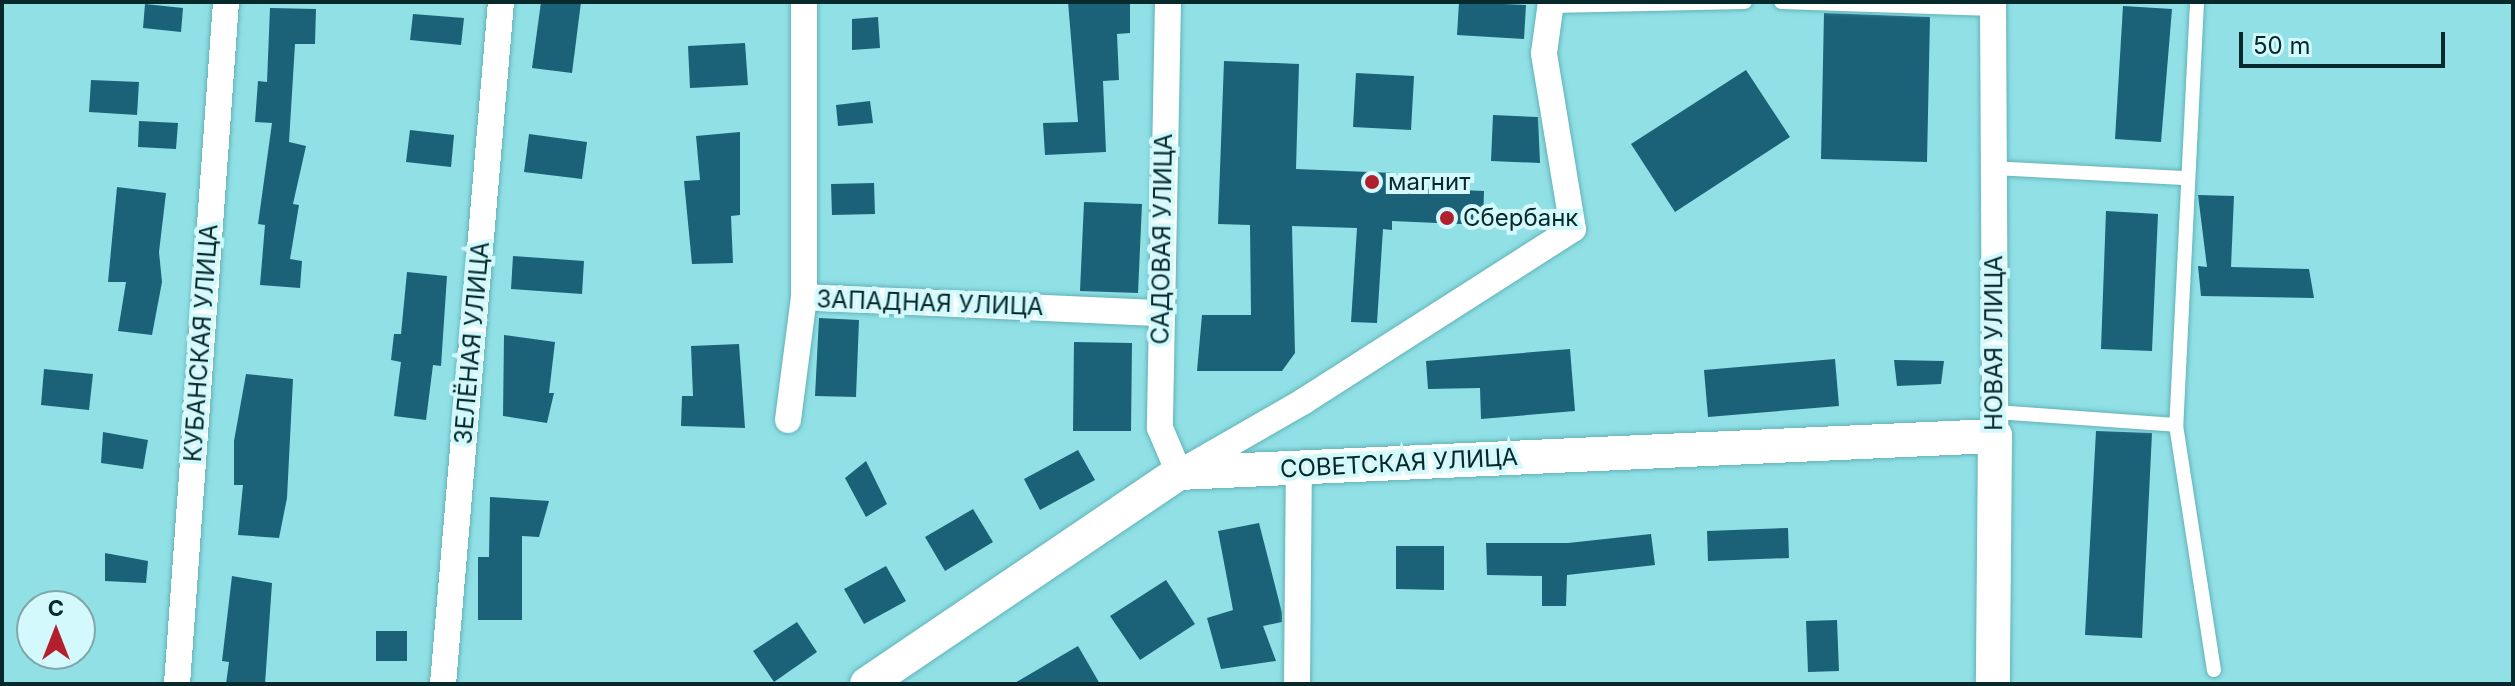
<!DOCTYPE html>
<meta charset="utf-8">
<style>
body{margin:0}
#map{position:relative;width:2515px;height:686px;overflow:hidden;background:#90e0e6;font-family:Inter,sans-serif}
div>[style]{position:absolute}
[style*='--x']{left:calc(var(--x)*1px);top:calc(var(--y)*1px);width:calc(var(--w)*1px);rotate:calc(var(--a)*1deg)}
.building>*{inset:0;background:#1b6278}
.roads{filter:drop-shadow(0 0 2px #62b2b8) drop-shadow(0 0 2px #62b2b8)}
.service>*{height:14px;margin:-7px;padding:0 7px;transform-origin:7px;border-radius:7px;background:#fff}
.minor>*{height:26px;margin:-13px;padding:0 13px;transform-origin:13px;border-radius:13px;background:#fff}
.tertiary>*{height:34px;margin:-17px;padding:0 17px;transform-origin:17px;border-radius:17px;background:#fff}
.dots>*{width:22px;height:22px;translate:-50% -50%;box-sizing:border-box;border:4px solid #d3f9fc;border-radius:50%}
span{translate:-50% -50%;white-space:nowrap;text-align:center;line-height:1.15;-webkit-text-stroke:8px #d3f9fc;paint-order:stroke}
.poi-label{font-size:24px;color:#06292c}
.left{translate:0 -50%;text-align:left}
.street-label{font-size:24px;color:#06292c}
.frame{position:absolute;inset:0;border:4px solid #06292c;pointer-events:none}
.north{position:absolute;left:16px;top:590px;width:80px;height:80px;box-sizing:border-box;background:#d3f9fc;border:2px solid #81a6a9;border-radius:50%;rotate:0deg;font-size:22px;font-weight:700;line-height:32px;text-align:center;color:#06292c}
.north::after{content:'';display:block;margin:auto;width:28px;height:36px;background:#b2202e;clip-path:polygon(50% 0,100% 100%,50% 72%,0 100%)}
.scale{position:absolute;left:2239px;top:32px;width:206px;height:36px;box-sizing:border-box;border:4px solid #06292c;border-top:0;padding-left:10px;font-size:24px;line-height:28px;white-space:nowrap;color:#06292c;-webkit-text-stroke:6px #d3f9fc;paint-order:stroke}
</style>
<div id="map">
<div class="building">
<i style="clip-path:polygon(541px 2px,581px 2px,572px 73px,532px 68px)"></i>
<i style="clip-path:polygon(1068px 2px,1130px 2px,1130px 33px,1117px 34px,1119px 80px,1103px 81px,1106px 152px,1045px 155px,1043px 123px,1078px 122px)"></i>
<i style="clip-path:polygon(1459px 2px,1526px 5px,1524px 39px,1457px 35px)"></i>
<i style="clip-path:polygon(145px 4px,183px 8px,181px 32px,143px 28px)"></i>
<i style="clip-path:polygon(2123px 6px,2172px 9px,2161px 142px,2115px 139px)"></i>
<i style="clip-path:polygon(270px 8px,316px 9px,315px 44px,295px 44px,289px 142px,306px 146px,293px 204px,299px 205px,290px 259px,302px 261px,300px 288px,260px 285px,265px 225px,258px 224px,272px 123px,255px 122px,258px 81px,267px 82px)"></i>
<i style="clip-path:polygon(1824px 13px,1930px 17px,1927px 162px,1821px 159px)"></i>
<i style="clip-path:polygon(413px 14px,464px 18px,461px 45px,410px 40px)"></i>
<i style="clip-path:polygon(878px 17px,880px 48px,852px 50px,852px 19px)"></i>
<i style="clip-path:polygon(745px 43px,748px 85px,690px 88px,688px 46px)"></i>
<i style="clip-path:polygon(1224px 61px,1299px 64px,1296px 169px,1394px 173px,1394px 187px,1484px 191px,1483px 225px,1392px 221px,1392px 230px,1383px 229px,1377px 323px,1351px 322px,1357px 228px,1292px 226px,1295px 353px,1282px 371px,1197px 371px,1202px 315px,1251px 315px,1250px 225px,1218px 224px)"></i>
<i style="clip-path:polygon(1746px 70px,1790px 137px,1675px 212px,1631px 144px)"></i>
<i style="clip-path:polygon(1356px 73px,1414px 76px,1411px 130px,1353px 127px)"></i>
<i style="clip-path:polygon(91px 80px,139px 82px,137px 115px,89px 112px)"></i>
<i style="clip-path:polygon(870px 101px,873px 123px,838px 126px,836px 105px)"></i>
<i style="clip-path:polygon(1493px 115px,1538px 117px,1540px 163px,1491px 161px)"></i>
<i style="clip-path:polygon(139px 121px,178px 123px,176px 149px,138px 147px)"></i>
<i style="clip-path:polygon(410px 130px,454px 135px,451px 167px,406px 162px)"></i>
<i style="clip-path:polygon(740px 132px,740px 215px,731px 216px,733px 263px,692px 264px,684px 181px,700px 180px,696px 136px)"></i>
<i style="clip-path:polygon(529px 134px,587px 142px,582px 179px,524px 172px)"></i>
<i style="clip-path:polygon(874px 183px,875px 214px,832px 215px,831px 184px)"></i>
<i style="clip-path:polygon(117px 187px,166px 193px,159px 252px,162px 282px,152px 335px,118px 331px,126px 282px,108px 282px)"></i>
<i style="clip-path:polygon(2198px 195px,2234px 196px,2231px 267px,2309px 269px,2314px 298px,2201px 296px,2198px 266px,2207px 267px)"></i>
<i style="clip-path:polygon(1084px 202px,1142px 204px,1138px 293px,1080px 291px)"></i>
<i style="clip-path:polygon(2106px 211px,2158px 214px,2152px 351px,2101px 349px)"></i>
<i style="clip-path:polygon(513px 256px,584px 261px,582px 294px,511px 289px)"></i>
<i style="clip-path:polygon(407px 272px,447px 276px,441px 366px,433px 365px,426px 420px,394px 416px,401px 362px,391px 360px,394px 334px,401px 334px)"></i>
<i style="clip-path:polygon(819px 318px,859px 320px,856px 397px,815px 396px)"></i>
<i style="clip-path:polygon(504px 335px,555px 342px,549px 393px,554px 393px,547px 423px,503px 416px)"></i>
<i style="clip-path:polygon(1074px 342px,1132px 343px,1131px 431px,1073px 431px)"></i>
<i style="clip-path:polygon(739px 344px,745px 428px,681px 426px,682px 396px,693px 396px,691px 346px)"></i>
<i style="clip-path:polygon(1570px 349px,1575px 411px,1481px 419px,1480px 388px,1428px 389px,1426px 361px)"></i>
<i style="clip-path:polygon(1835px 359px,1839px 406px,1708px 417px,1704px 370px)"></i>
<i style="clip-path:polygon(1894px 360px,1944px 361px,1941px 384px,1897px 386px)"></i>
<i style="clip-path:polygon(44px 369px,93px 374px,89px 410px,41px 405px)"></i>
<i style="clip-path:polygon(246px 374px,293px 379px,287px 498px,279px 538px,238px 535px,243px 485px,234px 485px,234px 441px)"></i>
<i style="clip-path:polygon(2096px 431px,2152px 433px,2142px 638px,2085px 635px)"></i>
<i style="clip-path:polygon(103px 432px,148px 440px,143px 469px,101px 463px)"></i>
<i style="clip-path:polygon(1078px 450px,1095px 480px,1040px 510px,1024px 479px)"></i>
<i style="clip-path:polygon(866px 461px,887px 504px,866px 517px,845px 478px)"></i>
<i style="clip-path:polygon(490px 497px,549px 501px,539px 537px,522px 536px,522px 620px,478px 620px,478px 557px,489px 557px)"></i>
<i style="clip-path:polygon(973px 509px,993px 542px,945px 571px,925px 537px)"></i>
<i style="clip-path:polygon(1259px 523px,1282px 613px,1282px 622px,1263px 626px,1276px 661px,1221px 669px,1207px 618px,1233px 610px,1218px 531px)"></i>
<i style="clip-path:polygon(1788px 528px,1789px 558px,1708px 561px,1707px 531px)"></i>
<i style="clip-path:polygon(1651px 534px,1655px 565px,1567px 575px,1566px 606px,1542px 606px,1542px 576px,1487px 575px,1486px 543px,1568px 543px)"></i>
<i style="clip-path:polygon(1396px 546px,1444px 546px,1444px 590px,1396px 589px)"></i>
<i style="clip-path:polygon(105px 553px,148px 561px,146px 583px,105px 581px)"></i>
<i style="clip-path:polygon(886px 566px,906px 601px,864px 624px,844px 589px)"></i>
<i style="clip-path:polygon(232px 576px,272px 583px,265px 684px,226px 684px,229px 662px,222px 661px)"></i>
<i style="clip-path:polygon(1166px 580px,1195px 624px,1140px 660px,1110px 616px)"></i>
<i style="clip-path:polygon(1837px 620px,1839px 671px,1808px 672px,1806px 621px)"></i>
<i style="clip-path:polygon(797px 622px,817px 652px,774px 682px,753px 651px)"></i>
<i style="clip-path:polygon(376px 631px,407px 631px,407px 661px,376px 661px)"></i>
<i style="clip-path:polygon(1078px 646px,1100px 684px,1013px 684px)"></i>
</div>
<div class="roads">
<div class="service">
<i style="--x:1781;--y:2;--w:212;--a:1.9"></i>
<i style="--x:2197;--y:2;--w:424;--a:92.8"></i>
<i style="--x:2176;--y:425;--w:248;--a:81.2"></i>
<i style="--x:1550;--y:6;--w:195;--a:-1.2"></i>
<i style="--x:1992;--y:168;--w:194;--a:3"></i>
<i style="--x:1996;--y:412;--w:180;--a:4.1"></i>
</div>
<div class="minor">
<i style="--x:804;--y:2;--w:295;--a:90"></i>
<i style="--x:804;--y:297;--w:356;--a:2.6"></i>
<i style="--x:1168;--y:2;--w:426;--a:91.1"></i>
<i style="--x:1160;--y:428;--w:49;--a:67.1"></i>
<i style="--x:1179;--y:473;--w:144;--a:-29.9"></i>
<i style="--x:1304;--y:401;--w:319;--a:-32.6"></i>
<i style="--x:1573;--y:229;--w:178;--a:-99.4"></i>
<i style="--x:1544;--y:53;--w:51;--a:-82.2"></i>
<i style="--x:1993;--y:2;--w:434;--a:89.7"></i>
<i style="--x:788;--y:420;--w:124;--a:-82.6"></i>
<i style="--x:177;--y:684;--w:684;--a:-85.89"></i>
<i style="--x:443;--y:684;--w:684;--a:-85.14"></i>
<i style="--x:1297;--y:684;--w:216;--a:-89.5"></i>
</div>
<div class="tertiary">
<i style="--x:867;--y:684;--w:377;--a:-34.1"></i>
<i style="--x:1179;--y:473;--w:817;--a:-2.6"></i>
<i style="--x:1995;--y:436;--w:248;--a:90.5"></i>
</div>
</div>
<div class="dots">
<i style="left:1372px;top:182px;background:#b2202e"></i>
<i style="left:1447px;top:218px;background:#b2202e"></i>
</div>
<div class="poi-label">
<span class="left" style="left:1388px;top:182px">магнит</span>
<span class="left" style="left:1463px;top:218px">Сбербанк</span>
</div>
<div class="street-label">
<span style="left:1162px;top:239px;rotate:-89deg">САДОВАЯ УЛИЦА</span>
<span style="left:930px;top:303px;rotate:2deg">ЗАПАДНАЯ УЛИЦА</span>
<span style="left:201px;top:343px;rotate:-86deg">КУБАНСКАЯ УЛИЦА</span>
<span style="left:472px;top:343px;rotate:-85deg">ЗЕЛЁНАЯ УЛИЦА</span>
<span style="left:1994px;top:343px;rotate:-90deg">НОВАЯ УЛИЦА</span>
<span style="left:1399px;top:463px;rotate:-3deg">СОВЕТСКАЯ УЛИЦА</span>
</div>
<div class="frame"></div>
<div class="north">С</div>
<div class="scale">50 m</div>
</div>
